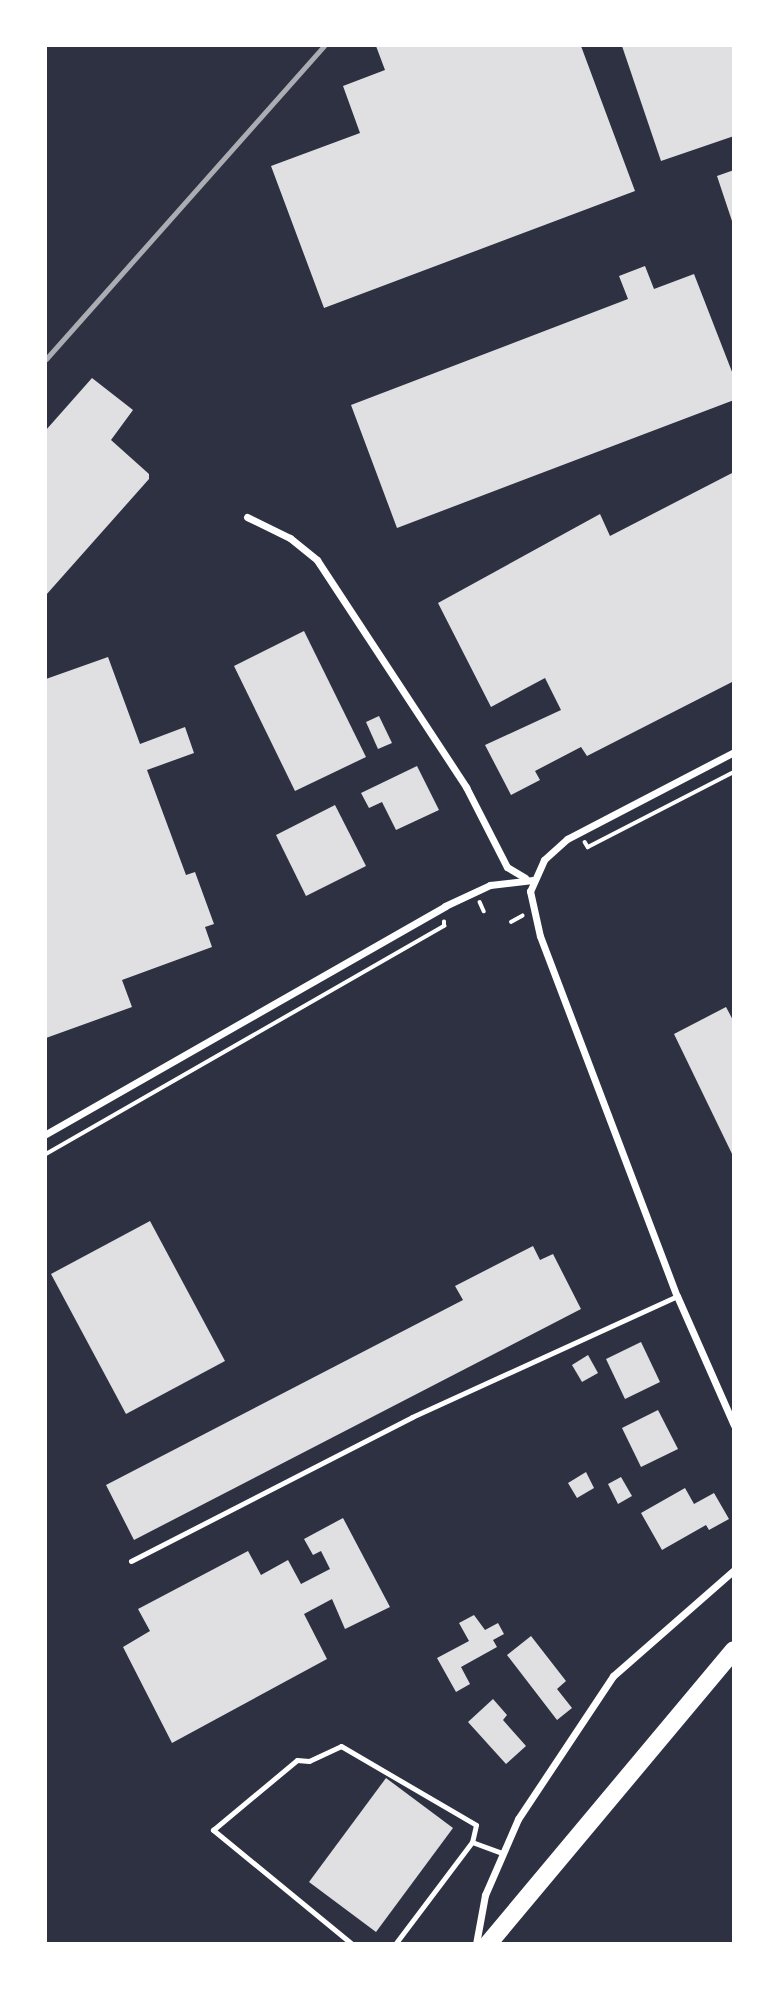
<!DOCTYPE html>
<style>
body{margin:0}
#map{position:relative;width:779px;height:1989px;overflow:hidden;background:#2d3142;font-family:Jost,sans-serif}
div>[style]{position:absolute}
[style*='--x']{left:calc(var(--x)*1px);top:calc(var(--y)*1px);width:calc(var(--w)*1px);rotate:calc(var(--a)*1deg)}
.building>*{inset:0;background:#e0e0e3}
.path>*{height:3.5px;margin:-1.75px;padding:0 1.75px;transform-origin:1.75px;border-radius:1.75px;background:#fff}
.service>*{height:5px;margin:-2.5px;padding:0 2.5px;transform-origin:2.5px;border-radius:2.5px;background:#fff}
.minor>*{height:7px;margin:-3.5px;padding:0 3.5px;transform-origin:3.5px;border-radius:3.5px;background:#fff}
.primary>*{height:18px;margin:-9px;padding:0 9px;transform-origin:9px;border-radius:9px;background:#fff}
.rail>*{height:5px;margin:-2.5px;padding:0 2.5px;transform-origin:2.5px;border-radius:2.5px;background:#abadb3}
span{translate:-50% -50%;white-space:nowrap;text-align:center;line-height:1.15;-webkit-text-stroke:5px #fff;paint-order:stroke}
.frame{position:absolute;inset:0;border:47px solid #fff;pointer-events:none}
</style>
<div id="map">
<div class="building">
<i style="clip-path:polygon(376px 46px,581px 46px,635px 191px,324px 308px,271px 166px,360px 133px,343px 86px,385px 70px)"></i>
<i style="clip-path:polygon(622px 46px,734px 46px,734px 136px,661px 161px)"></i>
<i style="clip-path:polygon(734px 170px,734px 224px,733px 224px,717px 176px)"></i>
<i style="clip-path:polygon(645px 266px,654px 289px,694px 274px,734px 377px,734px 400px,397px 528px,351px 405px,628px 299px,619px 276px)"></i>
<i style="clip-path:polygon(92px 378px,133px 410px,111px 440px,149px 474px,149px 479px,46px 595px,46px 430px)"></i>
<i style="clip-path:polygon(734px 472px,734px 681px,587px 756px,581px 747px,535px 771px,540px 780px,511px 795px,485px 745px,561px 710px,545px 678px,491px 707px,438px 603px,600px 514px,610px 536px)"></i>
<i style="clip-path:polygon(304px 631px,366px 757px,295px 791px,234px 666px)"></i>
<i style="clip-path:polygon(108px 657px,140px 744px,185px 727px,194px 753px,147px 770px,186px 875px,195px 872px,214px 924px,205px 927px,212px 947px,122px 980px,132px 1007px,46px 1038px,46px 679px)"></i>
<i style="clip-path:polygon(379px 716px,392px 743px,378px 749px,366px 722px)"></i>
<i style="clip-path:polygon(417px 766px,439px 810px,396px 830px,382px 802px,369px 808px,361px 793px)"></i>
<i style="clip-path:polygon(335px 805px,366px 866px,306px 896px,276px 835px)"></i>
<i style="clip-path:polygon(726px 1007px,734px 1022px,734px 1158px,674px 1034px)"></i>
<i style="clip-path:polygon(150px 1221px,225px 1361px,126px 1414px,51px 1274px)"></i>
<i style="clip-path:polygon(533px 1246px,540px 1260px,553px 1254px,581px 1309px,134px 1540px,106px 1485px,463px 1300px,455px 1286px)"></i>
<i style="clip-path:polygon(641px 1342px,660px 1382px,625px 1399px,606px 1359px)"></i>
<i style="clip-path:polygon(588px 1355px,598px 1373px,582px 1382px,572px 1365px)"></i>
<i style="clip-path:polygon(658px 1410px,678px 1449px,641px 1467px,622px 1428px)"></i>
<i style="clip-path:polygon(586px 1472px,594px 1488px,577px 1498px,568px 1483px)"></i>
<i style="clip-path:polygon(621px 1477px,632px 1496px,618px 1504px,608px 1484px)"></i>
<i style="clip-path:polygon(685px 1488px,694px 1504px,714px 1493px,729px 1519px,709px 1530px,706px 1525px,662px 1550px,641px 1513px)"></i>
<i style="clip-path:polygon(343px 1518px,390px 1607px,345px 1629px,332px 1599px,304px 1614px,327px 1659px,172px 1743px,123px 1647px,150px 1631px,138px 1609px,248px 1551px,261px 1575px,288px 1560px,301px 1584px,330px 1569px,321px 1551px,313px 1555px,304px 1539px)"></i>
<i style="clip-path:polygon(474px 1615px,485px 1630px,498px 1623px,504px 1634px,493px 1640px,497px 1647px,461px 1667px,470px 1684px,456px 1692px,437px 1658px,469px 1641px,459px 1623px)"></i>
<i style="clip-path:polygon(531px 1636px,566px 1681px,557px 1689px,572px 1708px,557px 1720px,507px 1655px)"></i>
<i style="clip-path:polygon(493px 1699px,507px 1715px,503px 1720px,526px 1746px,506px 1764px,468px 1722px)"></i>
<i style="clip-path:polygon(386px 1778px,453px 1828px,376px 1932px,309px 1882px)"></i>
</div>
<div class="path">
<i style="--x:585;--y:842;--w:6;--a:59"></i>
<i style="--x:588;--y:847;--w:164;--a:-27.2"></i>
<i style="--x:480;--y:902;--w:10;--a:66"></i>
<i style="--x:511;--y:922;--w:13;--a:-29"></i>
<i style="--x:46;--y:1154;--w:459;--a:-29.8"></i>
<i style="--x:444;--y:926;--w:4;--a:-90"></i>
</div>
<div class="service">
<i style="--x:131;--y:1561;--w:316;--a:-27.1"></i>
<i style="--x:412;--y:1417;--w:291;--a:-24.5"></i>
<i style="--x:472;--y:1842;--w:33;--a:20"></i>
<i style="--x:352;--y:1944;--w:180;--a:-140.6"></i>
<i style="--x:213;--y:1830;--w:109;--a:-39.8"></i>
<i style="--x:297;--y:1760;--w:12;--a:5"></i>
<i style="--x:309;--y:1761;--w:35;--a:-25"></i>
<i style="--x:341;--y:1746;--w:156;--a:30.3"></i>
<i style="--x:476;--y:1825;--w:17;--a:103"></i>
<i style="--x:472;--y:1842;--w:128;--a:127"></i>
</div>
<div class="minor">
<i style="--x:247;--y:517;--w:48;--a:26"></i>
<i style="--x:290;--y:538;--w:35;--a:39"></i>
<i style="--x:317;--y:560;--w:272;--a:56.7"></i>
<i style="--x:466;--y:787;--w:90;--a:62.9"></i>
<i style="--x:507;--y:867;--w:21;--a:31"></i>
<i style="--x:734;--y:752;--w:188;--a:152.5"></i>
<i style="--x:567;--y:839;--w:31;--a:138"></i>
<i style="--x:544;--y:860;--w:34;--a:114"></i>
<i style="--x:530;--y:891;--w:46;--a:77.5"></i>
<i style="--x:540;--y:936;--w:385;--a:69.2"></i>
<i style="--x:677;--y:1296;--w:141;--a:66.2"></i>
<i style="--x:46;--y:1134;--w:460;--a:-29.7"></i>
<i style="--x:445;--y:906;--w:50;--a:-25"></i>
<i style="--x:490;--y:885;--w:43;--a:-6.6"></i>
<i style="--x:476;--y:1944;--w:50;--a:-79.6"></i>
<i style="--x:485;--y:1895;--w:83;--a:-66.5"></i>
<i style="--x:518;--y:1819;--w:172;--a:-56.4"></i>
<i style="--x:613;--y:1676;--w:161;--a:-41.2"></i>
</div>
<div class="primary">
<i style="--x:488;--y:1944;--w:383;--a:-50.1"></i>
</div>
<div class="rail">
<i style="--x:46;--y:359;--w:419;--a:-48.4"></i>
</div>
<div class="frame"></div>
</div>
